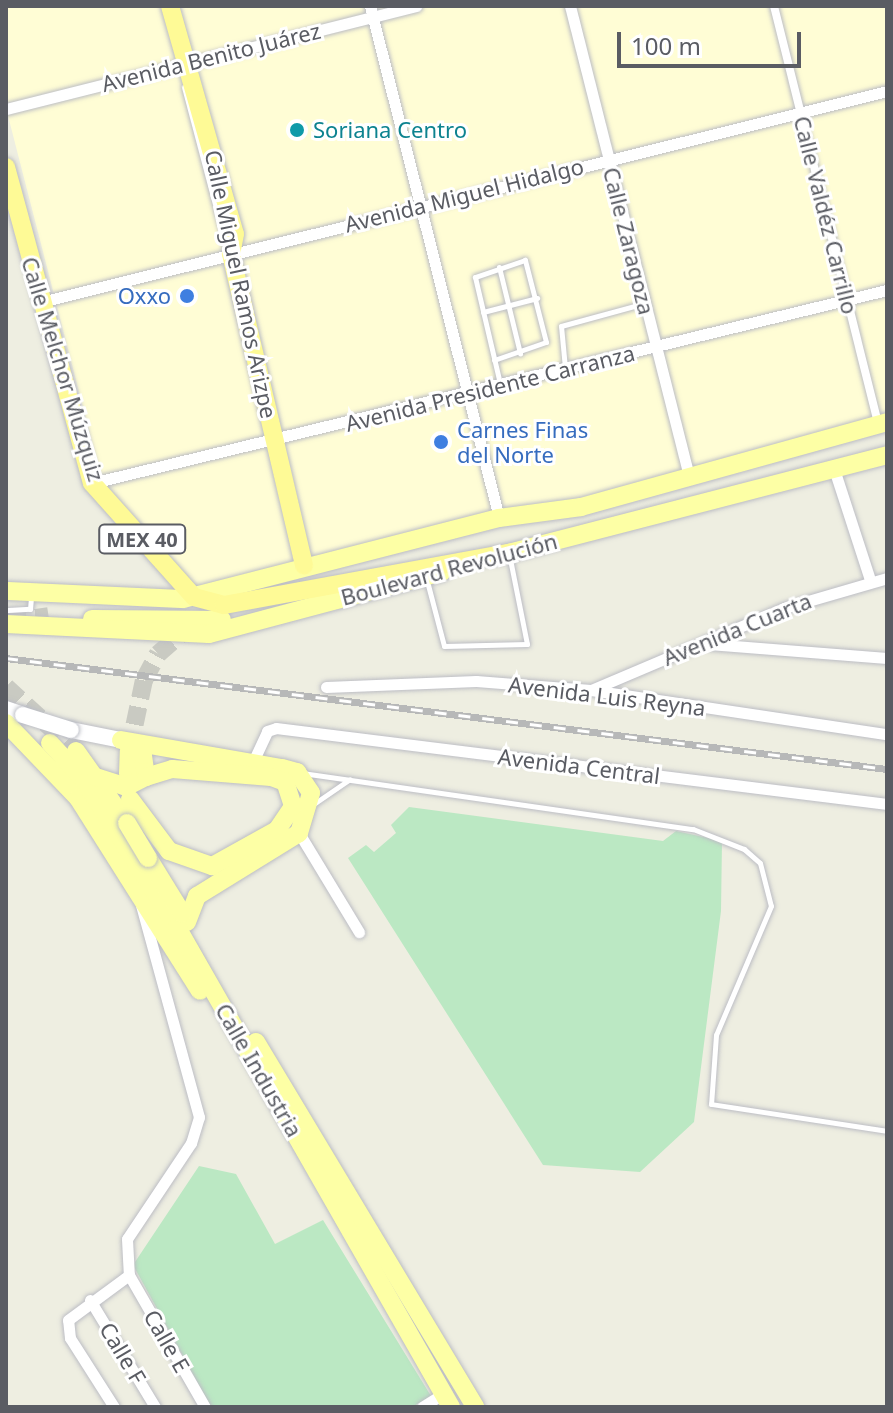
<!DOCTYPE html>
<meta charset="utf-8">
<style>
body{margin:0}
#map{position:relative;width:893px;height:1413px;overflow:hidden;background:#eeeee1;font-family:"Noto Sans",sans-serif}
div>[style]{position:absolute}
[style*='--x']{left:calc(var(--x)*1px);top:calc(var(--y)*1px);width:calc(var(--w)*1px);rotate:calc(var(--a)*1deg)}
.commercial>*{inset:0;background:#fffdd5}
.green>*{inset:0;background:#bbe8c3}
.primary-tunnel>*{height:18px;margin-top:-9px;transform-origin:0;background:repeating-linear-gradient(90deg,#c9cac2 0 18px,transparent 0 27px)}
.roads{filter:drop-shadow(0 0 2px #bcbdc4) drop-shadow(0 0 2px #bcbdc4)}
.service>*{height:5px;margin:-2.5px;padding:0 2.5px;transform-origin:2.5px;border-radius:2.5px;background:#fff}
.pedestrian>*{height:8px;margin:-4px;padding:0 4px;transform-origin:4px;border-radius:4px;background:#fff}
.minor>*{height:11px;margin:-5.5px;padding:0 5.5px;transform-origin:5.5px;border-radius:5.5px;background:#fff}
.secondary>*{height:16px;margin:-8px;padding:0 8px;transform-origin:8px;border-radius:8px;background:#fff}
.primary>*{height:18px;margin:-9px;padding:0 9px;transform-origin:9px;border-radius:9px;background:#fdffa5}
.trunk>*{height:18px;margin:-9px;padding:0 9px;transform-origin:9px;border-radius:9px;background:#fefa96}
.rail>*{height:7px;margin-top:-3.5px;transform-origin:0;background:repeating-linear-gradient(90deg,#fff 0 12px,#b7b8b8 0 24px);box-sizing:border-box;border-block:2px solid #b7b8b8}
.bridges{filter:drop-shadow(0 0 2px #bcbec6) drop-shadow(0 0 2px #bcbec6)}
.secondary-bridge>*{height:16px;margin:-8px;padding:0 8px;transform-origin:8px;border-radius:8px;background:#fff}
.primary-bridge>*{height:18px;margin:-9px;padding:0 9px;transform-origin:9px;border-radius:9px;background:#fdffa5}
.dots>*{width:22px;height:22px;translate:-50% -50%;box-sizing:border-box;border:4px solid #fff;border-radius:50%}
span{translate:-50% -50%;white-space:nowrap;text-align:center;line-height:1.15;-webkit-text-stroke:6px #fff;paint-order:stroke}
.shield-label span{padding:2px 6px;background:#fff;border:2px solid;border-radius:6px;-webkit-text-stroke-width:0}
.shield-label{font-size:20px;color:#5a5c63;font-weight:700}
.street-label{font-size:22px;color:#5a5c63}
.culture-label{font-size:22px;color:#0d838f}
.left{translate:0 -50%;text-align:left}
.shop-label{font-size:22px;color:#366cbe}
.right{translate:-100% -50%;text-align:right}
.frame{position:absolute;inset:0;border:8px solid #5a5c63;pointer-events:none}
.scale{position:absolute;left:617px;top:32px;width:184px;height:36px;box-sizing:border-box;border:4px solid #5a5c63;border-top:0;padding-left:10px;font-size:24px;line-height:28px;white-space:nowrap;color:#5a5c63;-webkit-text-stroke:6px #fff;paint-order:stroke}
</style>
<div id="map">
<div class="commercial">
<i style="clip-path:polygon(6px 6px,887px 6px,887px 428px,191px 603px,103px 485px,6px 108px)"></i>
</div>
<div class="green">
<i style="clip-path:polygon(409px 807px,663px 841px,676px 831px,722px 841px,721px 911px,694px 1122px,640px 1172px,543px 1165px,348px 858px,366px 845px,374px 852px,396px 833px,391px 825px)"></i>
<i style="clip-path:polygon(199px 1166px,236px 1174px,275px 1244px,323px 1220px,431px 1396px,412px 1407px,211px 1407px,133px 1265px)"></i>
</div>
<div class="primary-tunnel">
<i style="--x:9;--y:622;--w:40;--a:-8.5"></i>
<i style="--x:6;--y:687;--w:95;--a:42.4"></i>
<i style="--x:129;--y:751;--w:73;--a:-78.1"></i>
<i style="--x:144;--y:680;--w:30;--a:-62"></i>
<i style="--x:158;--y:654;--w:40;--a:-41"></i>
</div>
<div class="roads">
<div class="service">
<i style="--x:184;--y:87;--w:164;--a:75.2"></i>
<i style="--x:499;--y:267;--w:89;--a:76.3"></i>
<i style="--x:483;--y:312;--w:56;--a:-14.5"></i>
<i style="--x:494;--y:360;--w:55;--a:-19.1"></i>
<i style="--x:546;--y:342;--w:85;--a:-104.4"></i>
<i style="--x:525;--y:260;--w:53;--a:161.2"></i>
<i style="--x:475;--y:277;--w:110;--a:76.8"></i>
<i style="--x:565;--y:368;--w:42;--a:-95.4"></i>
<i style="--x:561;--y:326;--w:87;--a:-15.3"></i>
<i style="--x:427;--y:581;--w:67;--a:75.3"></i>
<i style="--x:444;--y:646;--w:83;--a:-1.4"></i>
<i style="--x:527;--y:644;--w:87;--a:-101.3"></i>
<i style="--x:8;--y:610;--w:22;--a:-3"></i>
<i style="--x:30;--y:609;--w:12;--a:-85"></i>
<i style="--x:302;--y:773;--w:395;--a:8.2"></i>
<i style="--x:693;--y:829;--w:55;--a:21.4"></i>
<i style="--x:744;--y:849;--w:21;--a:41"></i>
<i style="--x:760;--y:863;--w:44;--a:75.7"></i>
<i style="--x:771;--y:906;--w:140;--a:113.1"></i>
<i style="--x:716;--y:1035;--w:69;--a:94.1"></i>
<i style="--x:711;--y:1104;--w:178;--a:8.7"></i>
<i style="--x:315;--y:803;--w:42;--a:-34.4"></i>
</div>
<div class="pedestrian">
<i style="--x:774;--y:6;--w:431;--a:76"></i>
</div>
<div class="minor">
<i style="--x:370;--y:6;--w:528;--a:75.86"></i>
<i style="--x:570;--y:6;--w:485;--a:75.8"></i>
<i style="--x:6;--y:109;--w:423;--a:-14.1"></i>
<i style="--x:41;--y:302;--w:872;--a:-14"></i>
<i style="--x:834;--y:469;--w:117;--a:72"></i>
<i style="--x:92;--y:483;--w:818;--a:-13.65"></i>
<i style="--x:708;--y:644;--w:180;--a:4.5"></i>
<i style="--x:326;--y:687;--w:150;--a:-2.3"></i>
<i style="--x:476;--y:681;--w:115;--a:4.5"></i>
<i style="--x:591;--y:690;--w:299;--a:8.5"></i>
<i style="--x:591;--y:690;--w:210;--a:-23"></i>
<i style="--x:784;--y:608;--w:107;--a:-16.2"></i>
<i style="--x:251;--y:766;--w:38;--a:-65"></i>
<i style="--x:267;--y:731;--w:9;--a:-18"></i>
<i style="--x:276;--y:728;--w:616;--a:7.09"></i>
<i style="--x:299;--y:833;--w:116;--a:58.8"></i>
<i style="--x:141;--y:905;--w:220;--a:74.7"></i>
<i style="--x:199;--y:1117;--w:27;--a:107"></i>
<i style="--x:191;--y:1143;--w:115;--a:123.7"></i>
<i style="--x:127;--y:1239;--w:36;--a:87"></i>
<i style="--x:129;--y:1275;--w:152;--a:60.1"></i>
<i style="--x:90;--y:1300;--w:125;--a:58.7"></i>
<i style="--x:114;--y:1407;--w:82;--a:-122.5"></i>
<i style="--x:70;--y:1338;--w:18;--a:-96"></i>
<i style="--x:68;--y:1320;--w:76;--a:-36.4"></i>
<i style="--x:422;--y:1407;--w:28;--a:-32"></i>
</div>
<div class="secondary">
<i style="--x:6;--y:709;--w:18;--a:19"></i>
<i style="--x:71;--y:730;--w:51;--a:11.3"></i>
</div>
<div class="primary">
<i style="--x:497;--y:556;--w:403;--a:-14.5"></i>
<i style="--x:6;--y:591;--w:177;--a:2.6"></i>
<i style="--x:183;--y:599;--w:326;--a:-14.4"></i>
<i style="--x:499;--y:518;--w:83;--a:-7.6"></i>
<i style="--x:581;--y:507;--w:318;--a:-15.5"></i>
<i style="--x:92;--y:619;--w:130;--a:0.4"></i>
<i style="--x:6;--y:624;--w:203;--a:2.8"></i>
<i style="--x:209;--y:634;--w:241;--a:-14.9"></i>
<i style="--x:6;--y:723;--w:104;--a:46.2"></i>
<i style="--x:78;--y:798;--w:228;--a:57.7"></i>
<i style="--x:121;--y:740;--w:163;--a:9.9"></i>
<i style="--x:282;--y:768;--w:16;--a:15"></i>
<i style="--x:297;--y:772;--w:25;--a:56"></i>
<i style="--x:311;--y:793;--w:42;--a:106.7"></i>
<i style="--x:299;--y:833;--w:120;--a:148.3"></i>
<i style="--x:197;--y:896;--w:28;--a:111"></i>
<i style="--x:50;--y:743;--w:50;--a:47.4"></i>
<i style="--x:84;--y:780;--w:174;--a:57.7"></i>
<i style="--x:177;--y:927;--w:553;--a:60.28"></i>
<i style="--x:76;--y:751;--w:88;--a:54.7"></i>
<i style="--x:128;--y:774;--w:23;--a:-88"></i>
<i style="--x:96;--y:777;--w:32;--a:18"></i>
<i style="--x:126;--y:787;--w:22;--a:-27"></i>
<i style="--x:146;--y:777;--w:22;--a:-98"></i>
<i style="--x:143;--y:755;--w:19;--a:-145"></i>
<i style="--x:130;--y:799;--w:65;--a:53.1"></i>
<i style="--x:169;--y:851;--w:46;--a:19.2"></i>
<i style="--x:212;--y:866;--w:74;--a:-29"></i>
<i style="--x:277;--y:830;--w:29;--a:-56"></i>
<i style="--x:293;--y:806;--w:25;--a:-108"></i>
<i style="--x:285;--y:782;--w:15;--a:-160"></i>
<i style="--x:271;--y:777;--w:99;--a:-175.4"></i>
<i style="--x:172;--y:769;--w:27;--a:163"></i>
<i style="--x:148;--y:858;--w:65;--a:58.3"></i>
<i style="--x:256;--y:1042;--w:426;--a:59"></i>
</div>
<div class="trunk">
<i style="--x:170;--y:6;--w:237;--a:74.1"></i>
<i style="--x:235;--y:234;--w:20;--a:101"></i>
<i style="--x:231;--y:254;--w:320;--a:76.8"></i>
<i style="--x:6;--y:167;--w:327;--a:74.8"></i>
<i style="--x:92;--y:483;--w:153;--a:48.2"></i>
<i style="--x:194;--y:597;--w:31;--a:15"></i>
<i style="--x:224;--y:605;--w:293;--a:-10.4"></i>
</div>
</div>
<div class="rail">
<i style="--x:6;--y:658;--w:888;--a:7.18"></i>
</div>
<div class="bridges">
<div class="secondary-bridge">
<i style="--x:23;--y:715;--w:50;--a:17.4"></i>
</div>
<div class="primary-bridge">
<i style="--x:127;--y:823;--w:41;--a:59"></i>
</div>
</div>
<div class="dots">
<i style="left:297px;top:130px;background:#0f9aa8"></i>
<i style="left:187px;top:296px;background:#3f7fe0"></i>
<i style="left:441px;top:442px;background:#3f7fe0"></i>
</div>
<div class="shield-label">
<span style="left:142px;top:539px">MEX 40</span>
</div>
<div class="street-label">
<span style="left:211px;top:57px;rotate:-14deg">Avenida Benito Juárez</span>
<span style="left:464px;top:195px;rotate:-14deg">Avenida Miguel Hidalgo</span>
<span style="left:826px;top:215px;rotate:76deg">Calle Valdéz Carrillo</span>
<span style="left:629px;top:241px;rotate:76deg">Calle Zaragoza</span>
<span style="left:241px;top:284px;rotate:78deg">Calle Miguel Ramos Arizpe</span>
<span style="left:63px;top:369px;rotate:73deg">Calle Melchor Múzquiz</span>
<span style="left:490px;top:388px;rotate:-14deg">Avenida Presidente Carranza</span>
<span style="left:449px;top:569px;rotate:-15deg">Boulevard Revolución</span>
<span style="left:737px;top:629px;rotate:-22deg">Avenida Cuarta</span>
<span style="left:607px;top:696px;rotate:7deg">Avenida Luis Reyna</span>
<span style="left:579px;top:766px;rotate:7deg">Avenida Central</span>
<span style="left:259px;top:1070px;rotate:60deg">Calle Industria</span>
<span style="left:167px;top:1341px;rotate:60deg">Calle E</span>
<span style="left:123px;top:1353px;rotate:59deg">Calle F</span>
</div>
<div class="culture-label">
<span class="left" style="left:313px;top:130px">Soriana Centro</span>
</div>
<div class="shop-label">
<span class="right" style="left:171px;top:296px">Oxxo</span>
<span class="left" style="left:457px;top:442px">Carnes Finas<br>del Norte</span>
</div>
<div class="frame"></div>
<div class="scale">100 m</div>
</div>
